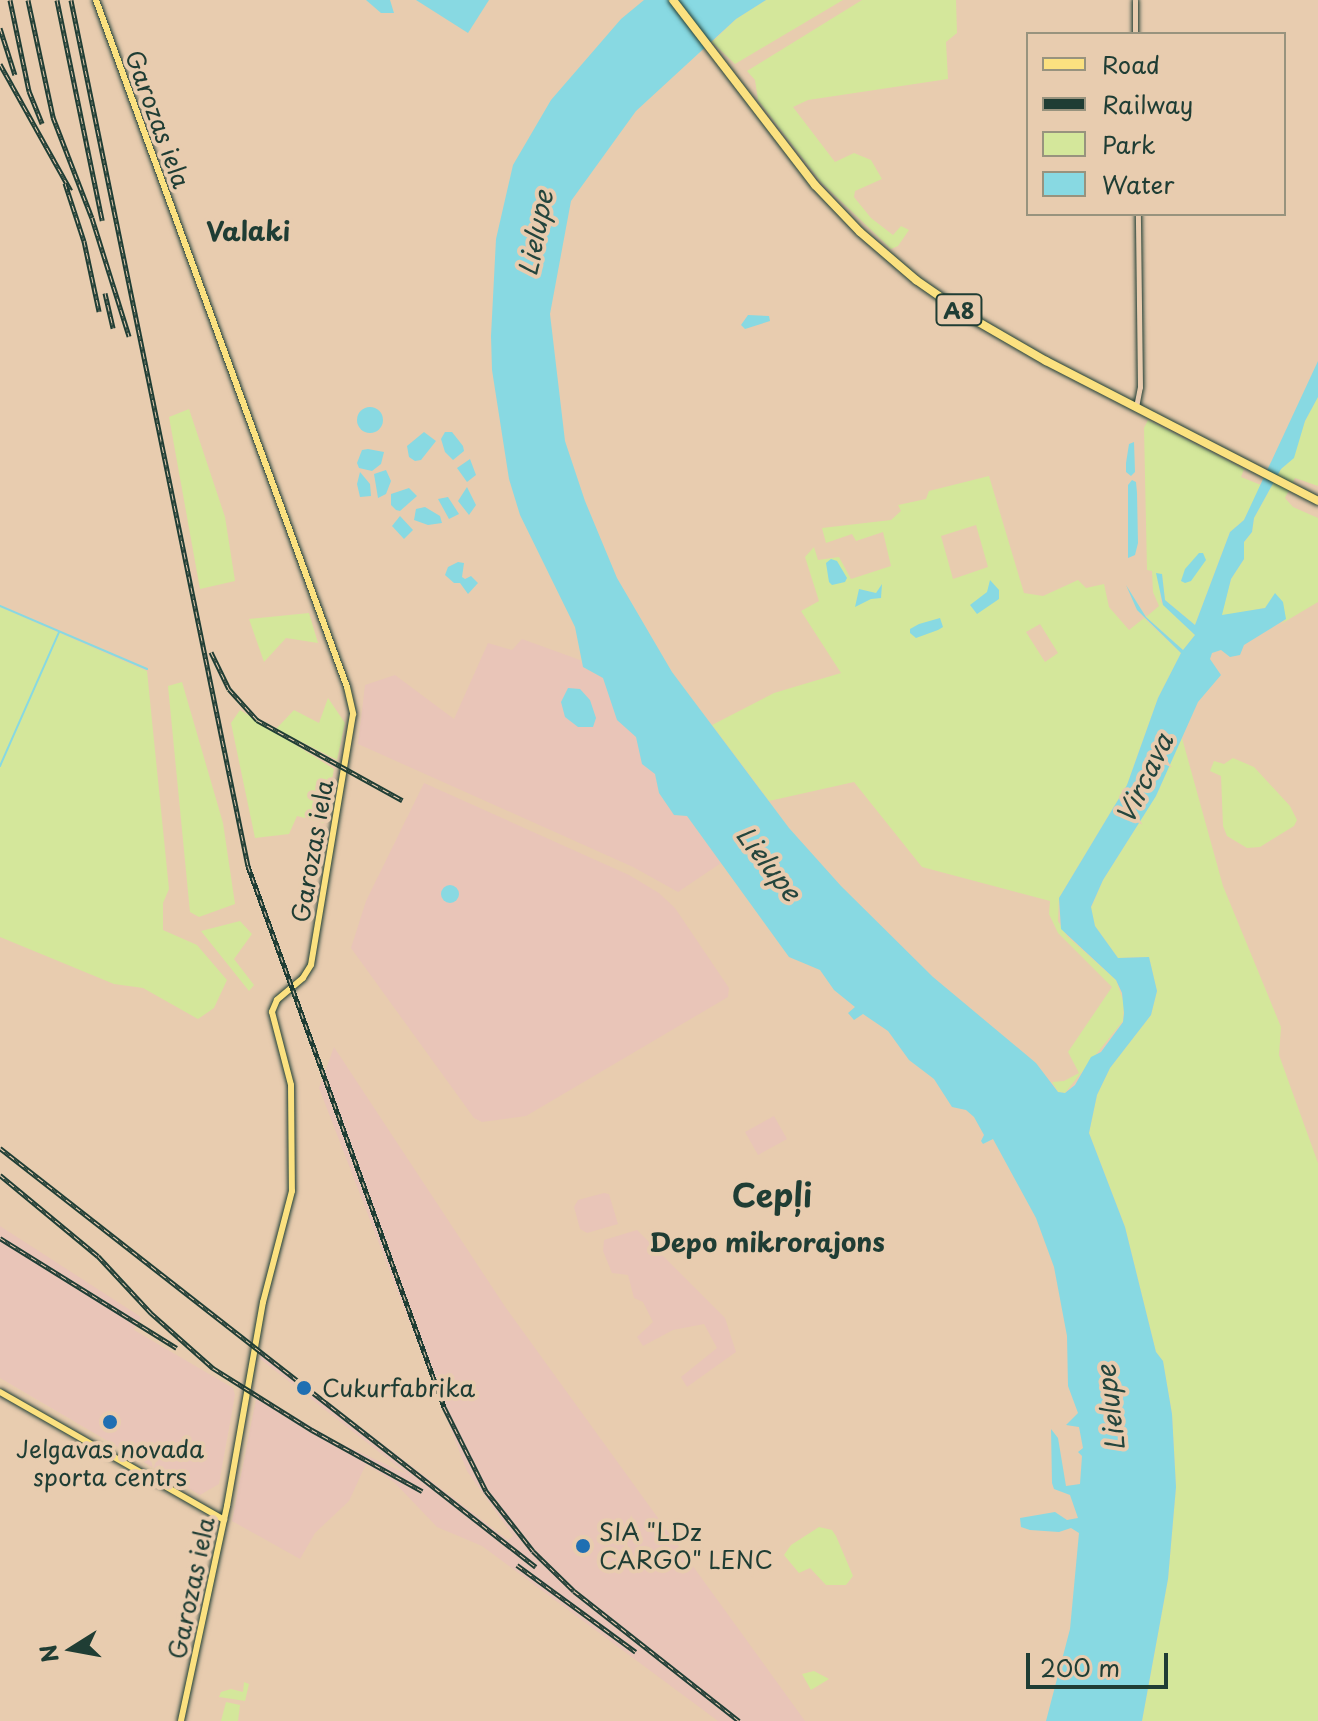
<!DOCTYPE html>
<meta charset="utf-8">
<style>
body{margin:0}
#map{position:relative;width:1318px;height:1721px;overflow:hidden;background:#e8ccaf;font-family:"Playpen Sans",sans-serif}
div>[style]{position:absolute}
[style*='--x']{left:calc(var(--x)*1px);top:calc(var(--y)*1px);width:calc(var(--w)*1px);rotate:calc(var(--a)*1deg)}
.built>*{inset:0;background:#e9c5b8}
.green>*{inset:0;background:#d4e79b}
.water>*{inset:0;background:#88d9e2}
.round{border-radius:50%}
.stream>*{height:2px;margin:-1px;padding:0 1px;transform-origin:1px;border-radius:1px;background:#88d9e2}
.roads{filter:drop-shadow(0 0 2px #1f3d34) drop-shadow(0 0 2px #1f3d34)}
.minor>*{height:5px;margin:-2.5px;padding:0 2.5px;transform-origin:2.5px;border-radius:2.5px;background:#e8ccaf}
.major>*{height:6px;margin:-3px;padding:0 3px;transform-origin:3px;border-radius:3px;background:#fbe180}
.highway>*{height:8px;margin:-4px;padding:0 4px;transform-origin:4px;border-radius:4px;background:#fbe180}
.rail>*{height:5px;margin-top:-2.5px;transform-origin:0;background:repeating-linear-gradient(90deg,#e8ccaf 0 6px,#1f3d34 0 12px);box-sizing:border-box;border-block:2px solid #1f3d34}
.dots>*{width:22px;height:22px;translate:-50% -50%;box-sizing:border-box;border:4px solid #e8ccaf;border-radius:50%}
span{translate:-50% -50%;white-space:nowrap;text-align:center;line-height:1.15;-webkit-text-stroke:8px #e8ccaf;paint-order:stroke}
.shield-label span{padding:2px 6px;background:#e8ccaf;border:2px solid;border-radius:6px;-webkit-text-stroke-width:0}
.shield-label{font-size:22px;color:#1f3d34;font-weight:700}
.street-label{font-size:24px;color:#1f3d34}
.poi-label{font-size:24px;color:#1f3d34}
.left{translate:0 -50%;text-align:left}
.neighbourhood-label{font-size:26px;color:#1f3d34;font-weight:700}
.water-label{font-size:26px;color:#24453d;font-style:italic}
.district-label{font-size:32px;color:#1f3d34;font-weight:700}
.legend{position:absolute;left:1026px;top:32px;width:260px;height:184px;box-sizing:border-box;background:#e8ccaf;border:2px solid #98937e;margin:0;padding:10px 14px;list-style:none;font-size:24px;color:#1f3d34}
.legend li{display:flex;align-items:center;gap:16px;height:40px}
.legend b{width:40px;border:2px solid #98937e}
.north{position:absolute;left:32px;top:1609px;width:80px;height:80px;-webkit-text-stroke:6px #e8ccaf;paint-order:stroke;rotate:259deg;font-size:22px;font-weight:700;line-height:32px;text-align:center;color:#1f3d34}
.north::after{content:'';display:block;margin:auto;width:28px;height:36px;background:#1f3d34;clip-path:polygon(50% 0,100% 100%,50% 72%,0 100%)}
.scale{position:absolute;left:1026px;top:1653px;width:142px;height:36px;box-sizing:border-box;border:4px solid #1f3d34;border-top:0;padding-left:10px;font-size:24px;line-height:28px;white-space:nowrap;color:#1f3d34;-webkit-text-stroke:6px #e8ccaf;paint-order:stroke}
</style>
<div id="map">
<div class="built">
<i style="clip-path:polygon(522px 639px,580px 660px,583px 667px,603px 678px,616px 714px,636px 737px,642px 756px,655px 774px,659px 793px,674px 815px,687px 816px,721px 863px,678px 892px,633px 867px,358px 744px,365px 685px,395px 675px,454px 719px,488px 643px,512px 650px)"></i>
<i style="clip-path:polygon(424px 783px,629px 875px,659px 893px,675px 908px,729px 988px,728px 997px,526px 1116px,482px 1122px,474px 1118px,351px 948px,366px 901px)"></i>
<i style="clip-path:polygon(334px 1047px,506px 1308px,805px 1721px,718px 1721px,482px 1546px,437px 1527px,394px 1482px,366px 1464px,349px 1501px,315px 1533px,300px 1559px,232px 1521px,257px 1394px,337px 1442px,407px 1474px,259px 1358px,260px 1350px,508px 1540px,513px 1536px,467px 1471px,319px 1088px)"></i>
<i style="clip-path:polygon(774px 1116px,787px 1139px,758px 1155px,745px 1132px)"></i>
<i style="clip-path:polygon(604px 1193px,609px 1194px,618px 1224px,587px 1233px,580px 1229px,574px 1207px,578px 1200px)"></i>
<i style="clip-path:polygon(0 1226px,141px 1317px,134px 1330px,233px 1388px,235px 1395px,219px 1484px,200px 1495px,0 1378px)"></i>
<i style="clip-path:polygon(637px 1230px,725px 1318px,736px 1352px,687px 1387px,681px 1377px,717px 1348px,704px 1324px,673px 1330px,643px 1346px,637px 1337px,653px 1322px,643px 1302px,634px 1298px,628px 1275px,612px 1273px,603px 1251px,604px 1240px)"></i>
</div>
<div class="green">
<i style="clip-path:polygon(766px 0,843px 0,735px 64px,712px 42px,736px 19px)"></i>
<i style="clip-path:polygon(862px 0,956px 0,957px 33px,946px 42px,948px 79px,808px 100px,793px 107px,835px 162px,854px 153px,871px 160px,882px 179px,855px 191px,854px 197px,871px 218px,893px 235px,901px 226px,909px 230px,898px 246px,891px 249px,821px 182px,758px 100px,755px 80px,747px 71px)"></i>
<i style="clip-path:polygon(1318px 397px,1318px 486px,1295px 478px,1285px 498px,1293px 507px,1318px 518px,1318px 602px,1281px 624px,1286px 619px,1269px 603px,1265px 608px,1221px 616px,1231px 579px,1244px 559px,1244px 542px,1252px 532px,1254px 518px,1281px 469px,1292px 459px,1305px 421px)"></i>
<i style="clip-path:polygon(189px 409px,225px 517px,235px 581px,200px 589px,169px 417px)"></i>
<i style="clip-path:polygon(1148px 420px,1244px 469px,1241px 477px,1261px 485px,1244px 520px,1230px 532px,1195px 625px,1165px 600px,1162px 574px,1159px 577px,1161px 602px,1195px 635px,1183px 650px,1146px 617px,1159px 606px,1153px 592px,1152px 571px,1147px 570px,1144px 428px)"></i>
<i style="clip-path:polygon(evenodd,989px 476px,1024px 593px,1043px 596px,1078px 580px,1086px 588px,1104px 584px,1109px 607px,1129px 630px,1144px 618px,1181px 653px,1158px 698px,1127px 785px,1059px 898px,1058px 921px,1067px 936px,1116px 980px,1124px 1003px,1123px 1021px,1065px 1093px,1058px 1092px,1052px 1082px,1064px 1081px,1079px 1073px,1068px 1052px,1112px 987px,1058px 933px,1049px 914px,1050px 901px,922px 867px,854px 782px,769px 801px,712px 725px,774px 693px,841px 673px,801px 611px,819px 601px,805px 557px,814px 547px,818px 560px,839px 557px,851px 579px,891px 566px,883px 532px,856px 541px,852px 534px,826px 543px,822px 528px,891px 520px,901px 511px,898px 505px,926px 499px,929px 491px,989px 476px,976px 525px,988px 567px,953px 579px,941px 536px,976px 525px,989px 476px,1040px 624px,1058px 653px,1045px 662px,1026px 632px,1040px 624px)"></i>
<i style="clip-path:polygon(0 607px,147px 671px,169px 889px,163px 903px,163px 930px,197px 945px,227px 980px,214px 1008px,198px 1019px,143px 988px,114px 984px,0 937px)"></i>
<i style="clip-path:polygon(309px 613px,318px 643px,286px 638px,264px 662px,249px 619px)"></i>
<i style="clip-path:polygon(182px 682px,223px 823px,235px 904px,199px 917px,190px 912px,168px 686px)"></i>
<i style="clip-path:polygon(328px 698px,345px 723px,337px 760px,276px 729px,294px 710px,319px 723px)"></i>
<i style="clip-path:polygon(240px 710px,334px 769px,324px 823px,297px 816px,289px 834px,255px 838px,231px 723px)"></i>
<i style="clip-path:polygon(1182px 738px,1223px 886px,1281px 1027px,1279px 1055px,1318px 1163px,1318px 1721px,1142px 1721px,1168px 1579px,1176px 1487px,1172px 1414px,1163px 1361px,1156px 1352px,1125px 1227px,1089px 1133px,1097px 1095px,1110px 1068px,1151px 1015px,1157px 991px,1149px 957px,1118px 958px,1095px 926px,1091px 908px,1103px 880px,1156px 796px)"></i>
<i style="clip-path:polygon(1233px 758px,1254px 767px,1290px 806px,1297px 820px,1294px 826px,1260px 847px,1247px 848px,1227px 836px,1223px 826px,1221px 776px,1210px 771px,1214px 761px,1224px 764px)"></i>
<i style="clip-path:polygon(240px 921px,252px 934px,234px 959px,254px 985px,249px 991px,201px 931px)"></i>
<i style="clip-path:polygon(819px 1527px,832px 1530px,836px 1536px,853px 1576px,846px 1585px,826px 1585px,810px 1568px,799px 1573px,784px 1555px,791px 1545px)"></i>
<i style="clip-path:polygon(814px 1671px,829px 1679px,811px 1690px,802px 1674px)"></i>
<i style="clip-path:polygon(244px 1682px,249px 1684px,245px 1701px,219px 1697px,221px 1692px,231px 1689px,243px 1692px)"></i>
<i style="clip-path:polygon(226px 1702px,240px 1705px,238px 1721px,221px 1721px)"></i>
</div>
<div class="water">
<i style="clip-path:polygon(366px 0,390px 0,394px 13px,381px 13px)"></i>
<i style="clip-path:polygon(416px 0,489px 0,468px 33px)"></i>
<i style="clip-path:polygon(644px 0,766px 0,736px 19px,636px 111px,571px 201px,550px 314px,565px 441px,585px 501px,617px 578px,672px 672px,789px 828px,841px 886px,933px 977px,1036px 1063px,1058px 1092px,1065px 1093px,1075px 1085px,1091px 1057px,1101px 1052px,1123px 1022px,1124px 1013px,1122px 993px,1116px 980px,1061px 929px,1059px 898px,1127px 785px,1158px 698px,1181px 653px,1137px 610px,1126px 585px,1146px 617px,1183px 650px,1195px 635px,1163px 605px,1156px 573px,1162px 574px,1165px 600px,1195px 625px,1230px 532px,1244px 520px,1318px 361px,1318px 397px,1305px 421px,1294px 458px,1281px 469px,1254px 518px,1252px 532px,1244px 542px,1244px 559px,1231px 579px,1222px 615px,1265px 608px,1275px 593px,1283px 602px,1286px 619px,1244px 645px,1240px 655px,1230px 657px,1221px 650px,1212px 653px,1210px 659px,1221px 675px,1198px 702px,1156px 796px,1103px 880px,1091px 907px,1095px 926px,1118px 958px,1149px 957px,1157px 991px,1151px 1015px,1110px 1068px,1097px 1095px,1089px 1133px,1125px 1227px,1156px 1352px,1163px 1361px,1172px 1414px,1176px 1487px,1168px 1579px,1142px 1721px,1046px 1721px,1070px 1629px,1079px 1533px,1071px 1528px,1059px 1532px,1030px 1530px,1021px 1527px,1020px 1518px,1055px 1512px,1067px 1520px,1078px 1518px,1070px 1495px,1054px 1489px,1052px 1483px,1051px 1429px,1058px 1438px,1066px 1486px,1080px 1484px,1082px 1456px,1078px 1452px,1083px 1448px,1079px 1427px,1066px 1425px,1078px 1413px,1068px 1386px,1067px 1336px,1054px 1267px,1036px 1218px,993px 1139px,983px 1144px,981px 1141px,984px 1135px,974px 1117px,966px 1110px,952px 1107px,934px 1079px,909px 1060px,888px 1031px,863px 1014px,854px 1020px,848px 1013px,855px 1007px,834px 990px,820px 970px,789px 957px,687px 816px,674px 815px,659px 793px,655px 774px,642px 764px,636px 737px,617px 720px,603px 678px,583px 667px,575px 627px,520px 515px,509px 479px,492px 370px,491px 336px,496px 239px,513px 165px,551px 100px,621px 19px)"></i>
<i style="clip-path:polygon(748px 315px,769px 316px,770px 321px,745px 329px,741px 325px)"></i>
<i class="round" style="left:357px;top:407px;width:26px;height:26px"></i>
<i style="clip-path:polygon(424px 432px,436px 441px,421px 460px,415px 461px,409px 457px,407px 446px)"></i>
<i style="clip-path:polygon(445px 432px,452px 432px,463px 446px,464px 451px,453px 460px,445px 452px,441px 439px)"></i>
<i style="clip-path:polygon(1134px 442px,1135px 472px,1131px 476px,1126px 472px,1126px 463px,1129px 444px)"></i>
<i style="clip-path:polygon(368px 449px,384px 452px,381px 464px,372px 471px,359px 468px,357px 463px,362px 450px)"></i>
<i style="clip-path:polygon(470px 459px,476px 475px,467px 482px,457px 468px)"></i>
<i style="clip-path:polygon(386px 470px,391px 481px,386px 494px,378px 498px,374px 474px)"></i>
<i style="clip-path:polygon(360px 472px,370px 484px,371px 496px,360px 497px,357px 484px)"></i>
<i style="clip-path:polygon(1132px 480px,1136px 482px,1137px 493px,1138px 543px,1135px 555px,1128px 558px,1128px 485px)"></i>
<i style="clip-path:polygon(467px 487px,476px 505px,469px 515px,458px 501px)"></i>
<i style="clip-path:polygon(409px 488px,417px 496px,400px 511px,396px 510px,391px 505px,391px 494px)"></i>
<i style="clip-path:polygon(448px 497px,459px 514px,449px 519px,438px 499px)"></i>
<i style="clip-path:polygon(425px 507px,440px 516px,442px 523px,428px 525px,414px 520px,416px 509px)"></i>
<i style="clip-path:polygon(400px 516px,413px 530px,404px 539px,392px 526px)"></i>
<i style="clip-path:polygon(1199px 553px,1203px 553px,1206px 560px,1191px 581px,1185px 583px,1181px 581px,1185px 569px)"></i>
<i style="clip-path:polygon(831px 559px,837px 561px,847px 578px,845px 582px,832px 585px,829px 582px,826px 563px)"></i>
<i style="clip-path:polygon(458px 562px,464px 563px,462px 577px,465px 579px,471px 576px,478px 583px,468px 594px,460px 583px,454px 583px,445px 575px,448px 567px)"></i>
<i style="clip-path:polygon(990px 580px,999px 590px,999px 599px,977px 614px,970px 605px,987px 592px)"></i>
<i style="clip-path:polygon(882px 584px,881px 598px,871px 599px,855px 607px,859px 589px,876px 593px)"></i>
<i style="clip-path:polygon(940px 618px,943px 627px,938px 630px,916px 638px,910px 633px,910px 629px,919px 624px)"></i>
<i style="clip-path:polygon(568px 688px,580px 689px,590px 700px,596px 718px,593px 727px,578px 727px,565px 717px,561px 702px)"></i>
<i class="round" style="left:441px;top:885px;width:18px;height:18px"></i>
</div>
<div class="stream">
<i style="--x:0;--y:606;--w:160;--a:23.2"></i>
<i style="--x:0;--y:766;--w:146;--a:-66.2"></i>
</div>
<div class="roads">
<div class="minor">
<i style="--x:1135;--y:0;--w:34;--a:90"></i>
<i style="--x:1136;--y:407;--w:20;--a:-79"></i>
<i style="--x:1140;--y:387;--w:173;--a:-90.7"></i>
</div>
<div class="major">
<i style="--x:96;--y:0;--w:731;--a:69.93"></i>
<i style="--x:347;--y:687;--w:28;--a:77"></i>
<i style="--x:353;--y:714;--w:254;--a:99.5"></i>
<i style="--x:311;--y:965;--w:15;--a:122"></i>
<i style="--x:303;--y:978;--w:34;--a:140"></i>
<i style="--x:277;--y:1000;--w:13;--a:113"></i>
<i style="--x:272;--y:1012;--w:75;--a:75.4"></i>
<i style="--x:291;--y:1085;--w:106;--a:89.5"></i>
<i style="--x:292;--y:1191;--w:115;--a:104.6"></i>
<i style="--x:263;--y:1302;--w:207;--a:100"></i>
<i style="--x:227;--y:1506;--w:220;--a:102.1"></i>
<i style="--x:0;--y:1392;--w:258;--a:29.7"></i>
</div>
<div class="highway">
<i style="--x:673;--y:0;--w:233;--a:52.5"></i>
<i style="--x:815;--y:185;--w:65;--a:46.2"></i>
<i style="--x:860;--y:232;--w:74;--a:40.6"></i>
<i style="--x:916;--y:280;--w:63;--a:34.7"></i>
<i style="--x:968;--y:316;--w:90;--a:30"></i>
<i style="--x:1046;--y:361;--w:306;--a:27.2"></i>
</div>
</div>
<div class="rail">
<i style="--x:10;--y:0;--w:93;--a:78.2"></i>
<i style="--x:29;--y:91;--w:35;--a:68"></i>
<i style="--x:28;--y:0;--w:120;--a:77.9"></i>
<i style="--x:53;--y:117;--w:108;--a:68.9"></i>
<i style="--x:92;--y:218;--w:124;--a:72.6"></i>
<i style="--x:57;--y:0;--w:225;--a:78.4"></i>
<i style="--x:71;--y:0;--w:884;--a:78.45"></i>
<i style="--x:248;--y:866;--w:575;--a:70.08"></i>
<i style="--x:444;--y:1407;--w:94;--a:63.4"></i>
<i style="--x:486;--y:1491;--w:76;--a:51.9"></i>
<i style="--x:533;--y:1551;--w:57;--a:44.3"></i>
<i style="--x:574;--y:1591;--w:210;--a:38.2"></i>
<i style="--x:0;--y:28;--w:49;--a:72.3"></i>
<i style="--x:0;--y:64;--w:145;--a:60.8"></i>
<i style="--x:65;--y:183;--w:61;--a:71.9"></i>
<i style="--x:84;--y:241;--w:72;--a:77.9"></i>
<i style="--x:105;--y:293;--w:36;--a:77"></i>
<i style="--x:211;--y:652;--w:41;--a:64.1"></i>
<i style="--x:229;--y:689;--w:42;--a:47.9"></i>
<i style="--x:257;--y:720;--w:166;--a:28.9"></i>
<i style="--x:0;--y:1148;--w:680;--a:38.02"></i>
<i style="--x:0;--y:1175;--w:127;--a:39.6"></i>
<i style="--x:98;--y:1256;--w:78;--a:47.1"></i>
<i style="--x:151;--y:1313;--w:83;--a:41.6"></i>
<i style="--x:213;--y:1368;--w:117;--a:32.1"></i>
<i style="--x:312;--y:1430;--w:126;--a:29"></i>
<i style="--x:0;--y:1238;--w:208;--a:31.9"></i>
<i style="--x:517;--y:1565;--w:147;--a:36.2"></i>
</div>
<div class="dots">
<i style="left:304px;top:1388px;background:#1f6fb2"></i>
<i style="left:110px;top:1422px;background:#1f6fb2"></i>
<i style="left:583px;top:1546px;background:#1f6fb2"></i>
</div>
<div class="shield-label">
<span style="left:959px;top:310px">A8</span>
</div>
<div class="street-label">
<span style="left:158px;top:119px;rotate:70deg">Garozas iela</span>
<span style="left:312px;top:851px;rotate:-80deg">Garozas iela</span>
<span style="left:191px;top:1588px;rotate:-78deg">Garozas iela</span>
</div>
<div class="poi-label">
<span class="left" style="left:322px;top:1388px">Cukurfabrika</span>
<span style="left:110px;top:1463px">Jelgavas novada<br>sporta centrs</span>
<span class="left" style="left:599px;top:1546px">SIA "LDz<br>CARGO" LENC</span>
</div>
<div class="neighbourhood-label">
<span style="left:248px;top:231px">Valaki</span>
<span style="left:767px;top:1242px">Depo mikrorajons</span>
</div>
<div class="water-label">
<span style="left:535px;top:233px;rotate:-79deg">Lielupe</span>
<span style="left:1144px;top:778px;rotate:-64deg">Vircava</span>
<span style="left:769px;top:863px;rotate:52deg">Lielupe</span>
<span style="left:1110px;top:1408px;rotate:-97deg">Lielupe</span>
</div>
<div class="district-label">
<span style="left:772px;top:1194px">Cepļi</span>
</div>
<ul class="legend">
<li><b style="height:10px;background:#fbe180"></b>Road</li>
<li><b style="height:10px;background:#1f3d34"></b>Railway</li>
<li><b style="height:22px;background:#d4e79b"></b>Park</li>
<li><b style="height:22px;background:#88d9e2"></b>Water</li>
</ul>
<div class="north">N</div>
<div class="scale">200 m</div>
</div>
